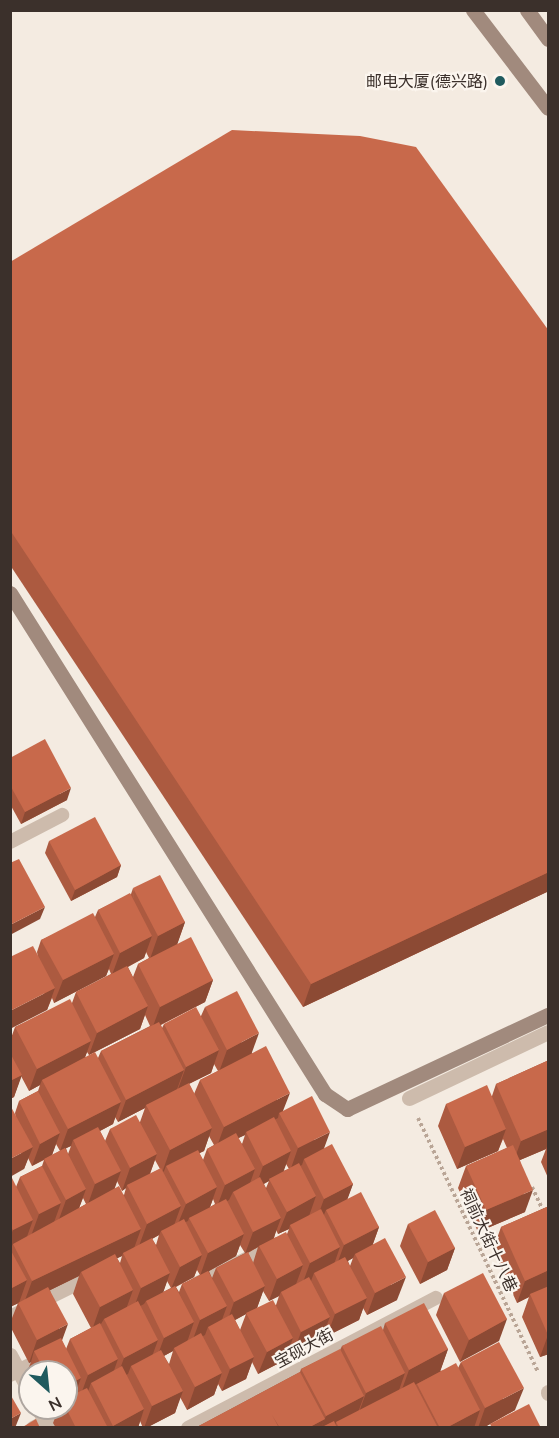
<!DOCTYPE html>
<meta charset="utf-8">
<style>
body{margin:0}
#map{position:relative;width:559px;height:1438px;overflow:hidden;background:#f4ebe1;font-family:Mulish,"Noto Sans SC",sans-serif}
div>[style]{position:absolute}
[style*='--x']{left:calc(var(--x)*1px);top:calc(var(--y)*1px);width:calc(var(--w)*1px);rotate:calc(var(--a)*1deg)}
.path>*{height:4px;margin-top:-2px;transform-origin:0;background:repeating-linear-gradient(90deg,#b9a596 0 3px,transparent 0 6px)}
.lane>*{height:14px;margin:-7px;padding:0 7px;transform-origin:7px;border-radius:7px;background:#cdbbac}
.street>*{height:15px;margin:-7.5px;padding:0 7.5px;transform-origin:7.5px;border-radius:7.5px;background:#cdbbac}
.secondary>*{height:15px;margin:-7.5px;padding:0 7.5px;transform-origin:7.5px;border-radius:7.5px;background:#a18a7d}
.wall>*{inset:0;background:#ac5a40}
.shaded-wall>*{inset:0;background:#8c4a34}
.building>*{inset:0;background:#c8694b}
.dots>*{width:16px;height:16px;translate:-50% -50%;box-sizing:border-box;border:3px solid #fbf5ee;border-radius:50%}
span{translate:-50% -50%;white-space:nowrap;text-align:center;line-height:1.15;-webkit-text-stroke:4.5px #fbf5ee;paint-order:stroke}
.poi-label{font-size:16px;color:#3b302b}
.right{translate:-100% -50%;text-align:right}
.street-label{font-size:16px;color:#3b302b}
.frame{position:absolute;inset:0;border:12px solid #3b302b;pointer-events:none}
.north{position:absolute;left:18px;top:1360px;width:60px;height:60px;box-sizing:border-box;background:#fbf5ee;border:2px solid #aea6a0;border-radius:50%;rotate:153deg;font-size:16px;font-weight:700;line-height:24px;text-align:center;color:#3b302b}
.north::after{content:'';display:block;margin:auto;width:21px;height:27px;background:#1f5a5e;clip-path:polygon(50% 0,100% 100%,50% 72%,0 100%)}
</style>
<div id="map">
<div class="path">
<i style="--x:418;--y:1118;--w:281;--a:64.7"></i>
<i style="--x:532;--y:1187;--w:38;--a:65"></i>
</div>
<div class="lane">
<i style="--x:10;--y:842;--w:59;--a:-27.4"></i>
<i style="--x:196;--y:1284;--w:83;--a:-26.6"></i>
<i style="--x:10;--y:1317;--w:93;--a:-26.3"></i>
<i style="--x:10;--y:1375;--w:38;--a:-27"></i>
<i style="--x:33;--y:1428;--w:45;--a:-27.7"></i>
<i style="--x:188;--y:1428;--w:280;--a:-27.7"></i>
</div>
<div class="street">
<i style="--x:409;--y:1098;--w:154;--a:-25.4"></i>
<i style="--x:10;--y:1355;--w:42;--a:61.6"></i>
<i style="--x:548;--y:1393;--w:1;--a:-90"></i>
<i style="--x:38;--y:1408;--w:23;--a:61"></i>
</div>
<div class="secondary">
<i style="--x:473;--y:10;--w:123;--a:52.6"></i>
<i style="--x:527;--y:10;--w:36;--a:54"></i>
<i style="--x:10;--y:593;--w:592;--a:57.84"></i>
<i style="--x:325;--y:1094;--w:27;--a:34"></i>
<i style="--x:347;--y:1109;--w:222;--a:-25.1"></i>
</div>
<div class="wall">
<i style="clip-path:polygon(10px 262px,549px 331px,549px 891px,303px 1007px,10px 565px)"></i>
<i style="clip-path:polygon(10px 758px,67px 800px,21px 824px,10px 804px)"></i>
<i style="clip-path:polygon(49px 841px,121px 865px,117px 877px,71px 901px,45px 853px)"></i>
<i style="clip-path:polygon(evenodd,133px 888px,185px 922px,177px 944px,213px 980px,205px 1002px,161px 1025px,162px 1028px,164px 1024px,201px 1016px,205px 1007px,252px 1053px,283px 1111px,324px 1149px,353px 1184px,347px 1199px,379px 1227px,373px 1244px,397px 1300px,367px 1315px,363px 1308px,359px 1320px,327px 1336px,324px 1332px,321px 1339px,293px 1354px,289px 1347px,285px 1360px,258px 1374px,252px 1362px,246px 1379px,222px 1391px,218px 1384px,214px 1395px,187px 1410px,180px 1397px,175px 1413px,146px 1428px,143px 1428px,140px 1421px,138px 1428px,56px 1428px,53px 1423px,59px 1408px,66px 1408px,66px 1372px,30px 1372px,30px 1381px,26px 1374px,31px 1362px,29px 1363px,10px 1326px,10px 1323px,18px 1303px,10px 1307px,10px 1179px,16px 1187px,20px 1177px,42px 1166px,44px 1160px,32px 1166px,28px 1158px,24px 1169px,15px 1113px,19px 1101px,38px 1091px,40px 1085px,29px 1091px,21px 1076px,14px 1097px,10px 1099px,10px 1041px,15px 1027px,72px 1003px,76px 992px,111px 974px,109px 969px,106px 976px,54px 1003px,52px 998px,47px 1010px,37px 952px,41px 940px,95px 917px,98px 910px,131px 894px,133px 888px,146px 952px,149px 958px,138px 964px,133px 977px,128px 967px,144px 958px,146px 952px,133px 888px,145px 1015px,150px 1026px,101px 1051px,98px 1058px,85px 1057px,87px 1052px,89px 1055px,140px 1029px,145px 1015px,133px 888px,214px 1064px,218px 1071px,200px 1080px,194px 1094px,189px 1084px,211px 1073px,214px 1064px,133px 888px,145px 1108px,140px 1122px,110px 1129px,105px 1141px,100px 1131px,113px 1124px,115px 1117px,118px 1122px,145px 1108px,133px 888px,245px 1135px,242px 1144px,238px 1138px,245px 1135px,133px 888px,209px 1136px,214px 1145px,207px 1149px,203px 1160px,199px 1153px,204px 1151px,209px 1136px,133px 888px,56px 1144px,60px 1151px,52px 1155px,56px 1144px,133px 888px,71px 1146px,68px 1154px,66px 1148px,71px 1146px,133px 888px,155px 1160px,160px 1169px,150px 1174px,155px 1160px,133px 888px,286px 1164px,289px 1169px,283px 1171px,286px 1164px,133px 888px,117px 1181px,122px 1191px,126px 1188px,124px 1195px,114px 1188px,117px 1181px,133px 888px,269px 1181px,266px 1188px,264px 1184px,269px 1181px,133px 888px,83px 1198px,86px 1204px,79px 1208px,83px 1198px,133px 888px,213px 1199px,215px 1204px,210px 1207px,213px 1199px,133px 888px,289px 1229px,287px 1234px,274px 1238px,276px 1230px,278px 1234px,289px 1229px,133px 888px,159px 1235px,156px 1245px,152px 1239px,159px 1235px,133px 888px,240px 1245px,245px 1253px,216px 1268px,212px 1278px,209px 1271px,236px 1256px,240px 1245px,133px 888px,258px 1247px,253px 1263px,248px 1253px,258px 1247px,133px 888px,122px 1256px,120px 1263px,117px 1258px,122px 1256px,133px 888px,353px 1258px,350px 1266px,348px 1261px,353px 1258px,133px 888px,197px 1270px,200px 1275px,182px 1284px,179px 1292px,176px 1287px,194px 1277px,197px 1270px,133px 888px,79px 1276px,73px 1294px,91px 1328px,70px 1339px,66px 1349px,62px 1341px,50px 1290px,79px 1276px,133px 888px,167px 1281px,171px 1288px,163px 1292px,167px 1281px,133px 888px,263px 1291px,269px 1301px,279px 1296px,276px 1305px,257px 1308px,263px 1291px,133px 888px,246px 1314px,240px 1330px,235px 1320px,246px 1314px,133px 888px,173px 1351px,169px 1364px,164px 1356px,173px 1351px)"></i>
<i style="clip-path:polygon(549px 1060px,549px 1180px,541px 1162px,546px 1149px,520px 1160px,525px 1212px,478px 1232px,458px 1188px,466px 1166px,507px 1148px,503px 1139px,498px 1151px,457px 1169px,438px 1126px,446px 1104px,492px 1096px,496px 1084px)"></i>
<i style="clip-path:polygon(549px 1206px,549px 1354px,540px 1357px,522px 1317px,529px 1297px,517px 1303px,493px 1250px,501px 1227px)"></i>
<i style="clip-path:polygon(408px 1224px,455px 1248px,447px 1270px,420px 1284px,400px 1246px)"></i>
<i style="clip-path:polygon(444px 1293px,507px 1319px,460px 1362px,436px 1315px)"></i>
<i style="clip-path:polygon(385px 1323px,448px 1349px,440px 1371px,458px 1368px,461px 1362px,515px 1410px,483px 1428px,475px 1428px,474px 1426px,474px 1428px,195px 1428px,300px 1372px,301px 1369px,340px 1350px,342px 1346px,383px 1330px)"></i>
<i style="clip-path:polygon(44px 1408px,58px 1408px,47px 1413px)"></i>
</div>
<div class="shaded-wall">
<i style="clip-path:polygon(71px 788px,67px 800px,21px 824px,25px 812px)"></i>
<i style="clip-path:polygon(121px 865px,117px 877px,71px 901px,75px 890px)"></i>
<i style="clip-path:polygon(549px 872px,549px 891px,303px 1007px,311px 984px)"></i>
<i style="clip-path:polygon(45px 907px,40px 919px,10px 935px,10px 925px)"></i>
<i style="clip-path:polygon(185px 922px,177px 945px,150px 959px,158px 936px)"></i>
<i style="clip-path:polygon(152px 936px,144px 958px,112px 975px,120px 953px)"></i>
<i style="clip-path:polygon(114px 954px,106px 976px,54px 1003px,63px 980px)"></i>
<i style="clip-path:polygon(213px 980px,205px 1002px,152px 1029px,160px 1007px)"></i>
<i style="clip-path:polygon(55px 988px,47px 1010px,10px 1029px,10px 1011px)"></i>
<i style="clip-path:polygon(148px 1006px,140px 1029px,89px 1055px,97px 1033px)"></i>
<i style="clip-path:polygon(259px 1033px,251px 1055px,219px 1072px,227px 1050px)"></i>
<i style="clip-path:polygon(91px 1041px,83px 1063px,42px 1080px,40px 1085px,29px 1091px,37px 1069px)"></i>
<i style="clip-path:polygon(219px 1050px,211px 1073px,178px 1089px,186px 1067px)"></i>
<i style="clip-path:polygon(184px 1070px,176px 1092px,146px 1105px,145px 1108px,118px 1122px,126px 1100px)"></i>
<i style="clip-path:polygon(22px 1075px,14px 1097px,10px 1099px,10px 1081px)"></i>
<i style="clip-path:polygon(290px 1093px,281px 1116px,279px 1113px,278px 1118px,247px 1134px,246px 1132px,245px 1135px,216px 1149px,224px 1127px)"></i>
<i style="clip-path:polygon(121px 1102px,113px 1124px,75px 1144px,73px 1140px,71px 1146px,60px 1151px,68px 1129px)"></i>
<i style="clip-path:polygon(212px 1128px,204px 1151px,168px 1169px,166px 1166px,164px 1171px,162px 1173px,170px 1150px)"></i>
<i style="clip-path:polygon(506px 1129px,498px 1151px,457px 1169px,465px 1147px)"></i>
<i style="clip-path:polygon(549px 1129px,549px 1143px,546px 1149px,513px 1163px,521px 1141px)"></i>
<i style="clip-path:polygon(330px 1132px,322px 1154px,304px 1159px,302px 1165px,290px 1171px,298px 1148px)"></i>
<i style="clip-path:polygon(60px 1133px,52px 1155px,32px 1166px,40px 1144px)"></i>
<i style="clip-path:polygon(33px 1147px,24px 1169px,10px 1177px,10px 1159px)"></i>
<i style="clip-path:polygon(291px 1151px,283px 1173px,269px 1179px,269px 1181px,255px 1188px,263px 1166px)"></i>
<i style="clip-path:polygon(157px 1154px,149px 1176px,127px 1185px,126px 1188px,122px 1191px,130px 1168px)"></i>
<i style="clip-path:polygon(255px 1169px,247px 1192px,233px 1192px,229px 1200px,217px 1207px,225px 1185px)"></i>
<i style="clip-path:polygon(121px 1171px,113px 1193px,87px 1207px,95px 1184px)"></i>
<i style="clip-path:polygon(353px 1184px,345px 1206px,326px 1210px,323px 1217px,316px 1221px,324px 1199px)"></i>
<i style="clip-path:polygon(217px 1187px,209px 1210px,189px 1218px,188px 1221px,177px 1226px,186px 1204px)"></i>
<i style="clip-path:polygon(86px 1189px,78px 1211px,58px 1222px,66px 1200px)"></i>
<i style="clip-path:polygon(533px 1190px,525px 1212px,478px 1232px,486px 1210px)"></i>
<i style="clip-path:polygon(316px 1196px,308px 1219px,290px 1225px,289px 1229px,278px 1234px,287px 1212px)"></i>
<i style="clip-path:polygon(61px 1203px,53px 1225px,31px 1236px,39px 1214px)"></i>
<i style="clip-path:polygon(181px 1206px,173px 1228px,161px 1231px,159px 1235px,139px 1246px,147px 1224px)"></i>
<i style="clip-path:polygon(281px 1218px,273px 1240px,259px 1246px,258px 1247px,245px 1254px,253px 1232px)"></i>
<i style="clip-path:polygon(33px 1220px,25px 1242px,13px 1244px,10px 1250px,10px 1236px,13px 1230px)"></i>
<i style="clip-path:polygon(379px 1227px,371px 1249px,355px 1254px,353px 1258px,336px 1267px,344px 1245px)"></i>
<i style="clip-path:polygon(141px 1229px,133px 1251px,123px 1253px,122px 1256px,83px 1275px,81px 1272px,79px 1276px,24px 1303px,32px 1281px)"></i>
<i style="clip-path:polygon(244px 1234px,236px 1256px,200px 1276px,208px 1253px)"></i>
<i style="clip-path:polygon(340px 1247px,332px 1270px,314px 1273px,311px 1281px,302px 1285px,310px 1263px)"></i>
<i style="clip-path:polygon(455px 1248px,447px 1270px,420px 1284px,428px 1262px)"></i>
<i style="clip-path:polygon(202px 1255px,194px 1277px,171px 1289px,180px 1267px)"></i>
<i style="clip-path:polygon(303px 1265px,295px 1287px,281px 1292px,279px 1296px,269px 1301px,277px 1279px)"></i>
<i style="clip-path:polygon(549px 1270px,549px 1289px,530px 1294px,529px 1297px,517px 1303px,525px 1281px)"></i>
<i style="clip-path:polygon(170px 1273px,162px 1296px,146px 1301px,144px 1304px,133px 1310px,141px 1288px)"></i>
<i style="clip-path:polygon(406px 1277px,397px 1300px,367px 1315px,375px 1293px)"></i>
<i style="clip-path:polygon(27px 1280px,19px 1303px,10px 1307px,10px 1289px)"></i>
<i style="clip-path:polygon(265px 1286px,257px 1308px,226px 1325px,234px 1302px)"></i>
<i style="clip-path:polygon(133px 1290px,125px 1312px,104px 1319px,101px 1324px,92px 1330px,100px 1307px)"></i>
<i style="clip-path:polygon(367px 1298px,359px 1320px,327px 1336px,335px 1314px)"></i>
<i style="clip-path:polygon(227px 1306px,219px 1328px,208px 1327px,205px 1335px,192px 1342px,200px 1320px)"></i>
<i style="clip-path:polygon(330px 1317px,321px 1339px,293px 1354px,301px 1332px)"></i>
<i style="clip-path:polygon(507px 1319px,499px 1341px,460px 1362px,469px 1340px)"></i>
<i style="clip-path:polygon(194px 1322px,186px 1345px,174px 1348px,173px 1351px,156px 1360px,164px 1338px)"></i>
<i style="clip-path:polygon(68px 1324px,60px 1346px,34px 1351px,31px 1362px,29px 1363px,37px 1340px)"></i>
<i style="clip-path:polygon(548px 1335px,549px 1354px,540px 1357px)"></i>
<i style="clip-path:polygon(293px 1338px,285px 1360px,258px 1374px,267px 1352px)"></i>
<i style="clip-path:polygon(158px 1340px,150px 1362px,131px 1366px,128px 1374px,116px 1380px,124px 1358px)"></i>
<i style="clip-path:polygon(448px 1349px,440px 1372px,401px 1392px,409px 1370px)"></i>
<i style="clip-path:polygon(254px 1357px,246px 1379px,222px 1391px,230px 1369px)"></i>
<i style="clip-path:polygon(118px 1359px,110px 1382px,91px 1383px,87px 1394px,80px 1397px,88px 1375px)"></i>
<i style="clip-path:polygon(222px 1373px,214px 1395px,187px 1410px,195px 1387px)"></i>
<i style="clip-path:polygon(405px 1373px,397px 1396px,358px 1415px,366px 1393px)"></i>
<i style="clip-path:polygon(81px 1378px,73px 1400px,66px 1404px,66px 1386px)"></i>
<i style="clip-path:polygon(524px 1388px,515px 1410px,483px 1428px,478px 1428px,485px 1408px)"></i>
<i style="clip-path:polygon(183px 1391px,175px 1413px,146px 1428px,144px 1428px,152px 1406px)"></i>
<i style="clip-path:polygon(364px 1396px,356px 1418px,336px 1422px,334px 1428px,321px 1428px,326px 1416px)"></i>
<i style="clip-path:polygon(49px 1408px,58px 1408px,47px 1413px)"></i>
<i style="clip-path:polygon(144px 1409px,138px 1428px,112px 1428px,113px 1426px)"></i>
<i style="clip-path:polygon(480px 1410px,474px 1428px,446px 1428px)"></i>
<i style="clip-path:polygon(21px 1413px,15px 1428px,10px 1428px,10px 1419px)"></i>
<i style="clip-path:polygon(325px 1419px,321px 1428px,308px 1428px)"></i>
</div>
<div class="building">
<i style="clip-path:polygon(232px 130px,360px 136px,416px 147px,549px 331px,549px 872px,311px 984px,10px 530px,10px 262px)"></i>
<i style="clip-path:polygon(45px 739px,71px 788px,25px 812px,10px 785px,10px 758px)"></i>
<i style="clip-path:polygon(95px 817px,121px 865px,75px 890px,49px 841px)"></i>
<i style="clip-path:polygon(19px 859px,45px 907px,10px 925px,10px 863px)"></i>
<i style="clip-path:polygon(160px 875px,185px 922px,158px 936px,133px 888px)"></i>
<i style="clip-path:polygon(130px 893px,152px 936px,120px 953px,98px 910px)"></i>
<i style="clip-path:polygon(93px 913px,114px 954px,63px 980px,41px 940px)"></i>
<i style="clip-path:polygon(191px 937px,213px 980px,160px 1007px,138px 964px)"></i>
<i style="clip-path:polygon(33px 946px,55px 988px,10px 1011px,10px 957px)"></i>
<i style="clip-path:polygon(127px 966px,148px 1006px,97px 1033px,76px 992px)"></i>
<i style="clip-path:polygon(237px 991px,259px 1033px,227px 1050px,205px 1007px)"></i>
<i style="clip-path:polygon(70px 999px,91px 1041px,37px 1069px,15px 1027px)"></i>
<i style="clip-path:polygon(196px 1007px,219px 1050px,186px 1067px,164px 1024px)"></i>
<i style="clip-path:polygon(159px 1022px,184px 1070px,126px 1100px,101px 1051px)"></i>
<i style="clip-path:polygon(266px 1046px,290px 1093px,224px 1127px,200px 1080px)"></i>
<i style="clip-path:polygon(95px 1052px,121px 1102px,68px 1129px,42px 1080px)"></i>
<i style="clip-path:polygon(10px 1053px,22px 1075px,10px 1081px)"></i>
<i style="clip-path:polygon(549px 1060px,549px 1129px,521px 1141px,496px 1084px)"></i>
<i style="clip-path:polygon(189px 1083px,212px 1128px,170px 1150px,146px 1105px)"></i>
<i style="clip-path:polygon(487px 1085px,506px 1129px,465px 1147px,446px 1104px)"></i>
<i style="clip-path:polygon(38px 1091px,60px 1133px,40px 1144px,19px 1101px)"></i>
<i style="clip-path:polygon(312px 1096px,330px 1132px,298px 1148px,279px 1113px)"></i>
<i style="clip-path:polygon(10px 1105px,33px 1147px,10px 1159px)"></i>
<i style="clip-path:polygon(136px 1115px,157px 1154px,130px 1168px,110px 1129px)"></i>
<i style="clip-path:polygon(274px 1117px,291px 1151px,263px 1166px,246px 1132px)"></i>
<i style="clip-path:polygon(98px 1127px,121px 1171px,95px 1184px,73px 1140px)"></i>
<i style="clip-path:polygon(236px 1133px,255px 1169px,225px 1185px,207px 1149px)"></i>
<i style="clip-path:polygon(332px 1144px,353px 1184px,324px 1199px,304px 1159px)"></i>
<i style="clip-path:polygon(513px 1145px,533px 1190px,486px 1210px,466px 1166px)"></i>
<i style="clip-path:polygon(65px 1148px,86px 1189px,66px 1200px,44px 1159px)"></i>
<i style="clip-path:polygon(198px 1150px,217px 1187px,186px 1204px,166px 1166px)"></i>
<i style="clip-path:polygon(299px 1163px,316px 1196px,287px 1212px,269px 1179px)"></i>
<i style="clip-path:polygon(42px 1166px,61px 1203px,39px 1214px,20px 1177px)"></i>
<i style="clip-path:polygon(161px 1168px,181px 1206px,147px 1224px,127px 1185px)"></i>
<i style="clip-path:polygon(260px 1177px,281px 1218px,253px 1232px,233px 1192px)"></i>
<i style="clip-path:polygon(12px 1178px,33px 1220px,13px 1230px,10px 1227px,10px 1179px)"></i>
<i style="clip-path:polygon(119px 1186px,141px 1229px,32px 1281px,13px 1244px)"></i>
<i style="clip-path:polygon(361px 1192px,379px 1227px,344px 1245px,326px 1210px)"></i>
<i style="clip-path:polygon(226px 1199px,244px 1234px,208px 1253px,189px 1218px)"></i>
<i style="clip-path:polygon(549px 1206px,549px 1270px,525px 1281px,501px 1227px)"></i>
<i style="clip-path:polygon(321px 1209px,340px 1247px,310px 1263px,290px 1225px)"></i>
<i style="clip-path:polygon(435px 1210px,455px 1248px,428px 1262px,408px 1224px)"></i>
<i style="clip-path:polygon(184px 1219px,202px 1255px,180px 1267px,161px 1231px)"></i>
<i style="clip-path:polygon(286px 1232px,303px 1265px,277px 1279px,259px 1246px)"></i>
<i style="clip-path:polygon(152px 1238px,170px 1273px,141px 1288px,123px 1253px)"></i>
<i style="clip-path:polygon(385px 1238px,406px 1277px,375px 1293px,355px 1254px)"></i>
<i style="clip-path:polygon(10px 1249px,27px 1280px,10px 1289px)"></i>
<i style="clip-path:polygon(248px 1252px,265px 1286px,234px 1302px,216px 1268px)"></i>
<i style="clip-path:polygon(115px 1254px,133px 1290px,100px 1307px,81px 1272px)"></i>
<i style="clip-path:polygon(345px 1257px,367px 1298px,335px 1314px,314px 1273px)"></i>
<i style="clip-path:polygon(208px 1271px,227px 1306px,200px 1320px,182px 1284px)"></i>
<i style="clip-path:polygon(483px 1273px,507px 1319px,469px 1340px,444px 1293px)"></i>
<i style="clip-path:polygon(309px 1277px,330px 1317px,301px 1332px,281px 1292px)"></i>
<i style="clip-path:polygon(175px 1286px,194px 1322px,164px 1338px,146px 1301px)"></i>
<i style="clip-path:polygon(549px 1286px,549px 1335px,548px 1335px,530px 1294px)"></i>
<i style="clip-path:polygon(48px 1287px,68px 1324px,37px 1340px,18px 1303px)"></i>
<i style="clip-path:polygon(273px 1300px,293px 1338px,267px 1352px,246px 1313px)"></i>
<i style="clip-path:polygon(138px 1301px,158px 1340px,124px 1358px,104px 1319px)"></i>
<i style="clip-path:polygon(424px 1303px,448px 1349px,409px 1370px,385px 1323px)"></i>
<i style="clip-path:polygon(232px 1314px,254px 1357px,230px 1369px,208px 1327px)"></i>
<i style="clip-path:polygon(100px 1323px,118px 1359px,88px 1375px,70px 1339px)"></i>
<i style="clip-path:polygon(381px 1326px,405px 1373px,366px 1393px,342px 1346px)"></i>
<i style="clip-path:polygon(201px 1333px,222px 1373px,195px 1387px,174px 1348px)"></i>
<i style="clip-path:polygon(61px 1338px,81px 1378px,66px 1386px,66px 1372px,45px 1372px,34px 1351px)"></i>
<i style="clip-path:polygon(499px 1342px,524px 1388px,485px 1408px,461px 1362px)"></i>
<i style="clip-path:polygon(340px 1349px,364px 1396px,326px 1416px,301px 1369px)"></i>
<i style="clip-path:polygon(161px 1350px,183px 1391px,152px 1406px,131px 1366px)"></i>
<i style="clip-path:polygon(456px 1363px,480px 1410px,446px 1428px,440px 1428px,417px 1384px)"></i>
<i style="clip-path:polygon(122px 1366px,144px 1409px,113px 1426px,91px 1383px)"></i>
<i style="clip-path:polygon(300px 1372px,325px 1419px,308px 1428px,280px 1428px,272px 1415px,279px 1428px,195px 1428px)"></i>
<i style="clip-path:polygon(414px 1382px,438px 1428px,339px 1428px,336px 1422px)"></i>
<i style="clip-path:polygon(87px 1388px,108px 1428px,76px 1428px,66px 1408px,66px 1398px)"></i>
<i style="clip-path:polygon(10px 1394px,21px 1413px,10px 1419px)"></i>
<i style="clip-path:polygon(529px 1404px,541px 1428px,492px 1428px,490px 1424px)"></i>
<i style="clip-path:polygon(36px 1419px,40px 1428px,21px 1428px)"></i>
<i style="clip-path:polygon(334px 1421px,337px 1428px,320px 1428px)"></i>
</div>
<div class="dots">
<i style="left:500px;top:81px;background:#1f5a5e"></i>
</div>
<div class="poi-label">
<span class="right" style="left:488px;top:81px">邮电大厦(德兴路)</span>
</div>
<div class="street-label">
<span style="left:489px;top:1240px;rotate:65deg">祠前大街十八巷</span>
<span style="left:304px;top:1348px;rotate:-28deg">宝砚大街</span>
</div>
<div class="frame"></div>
<div class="north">N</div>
</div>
